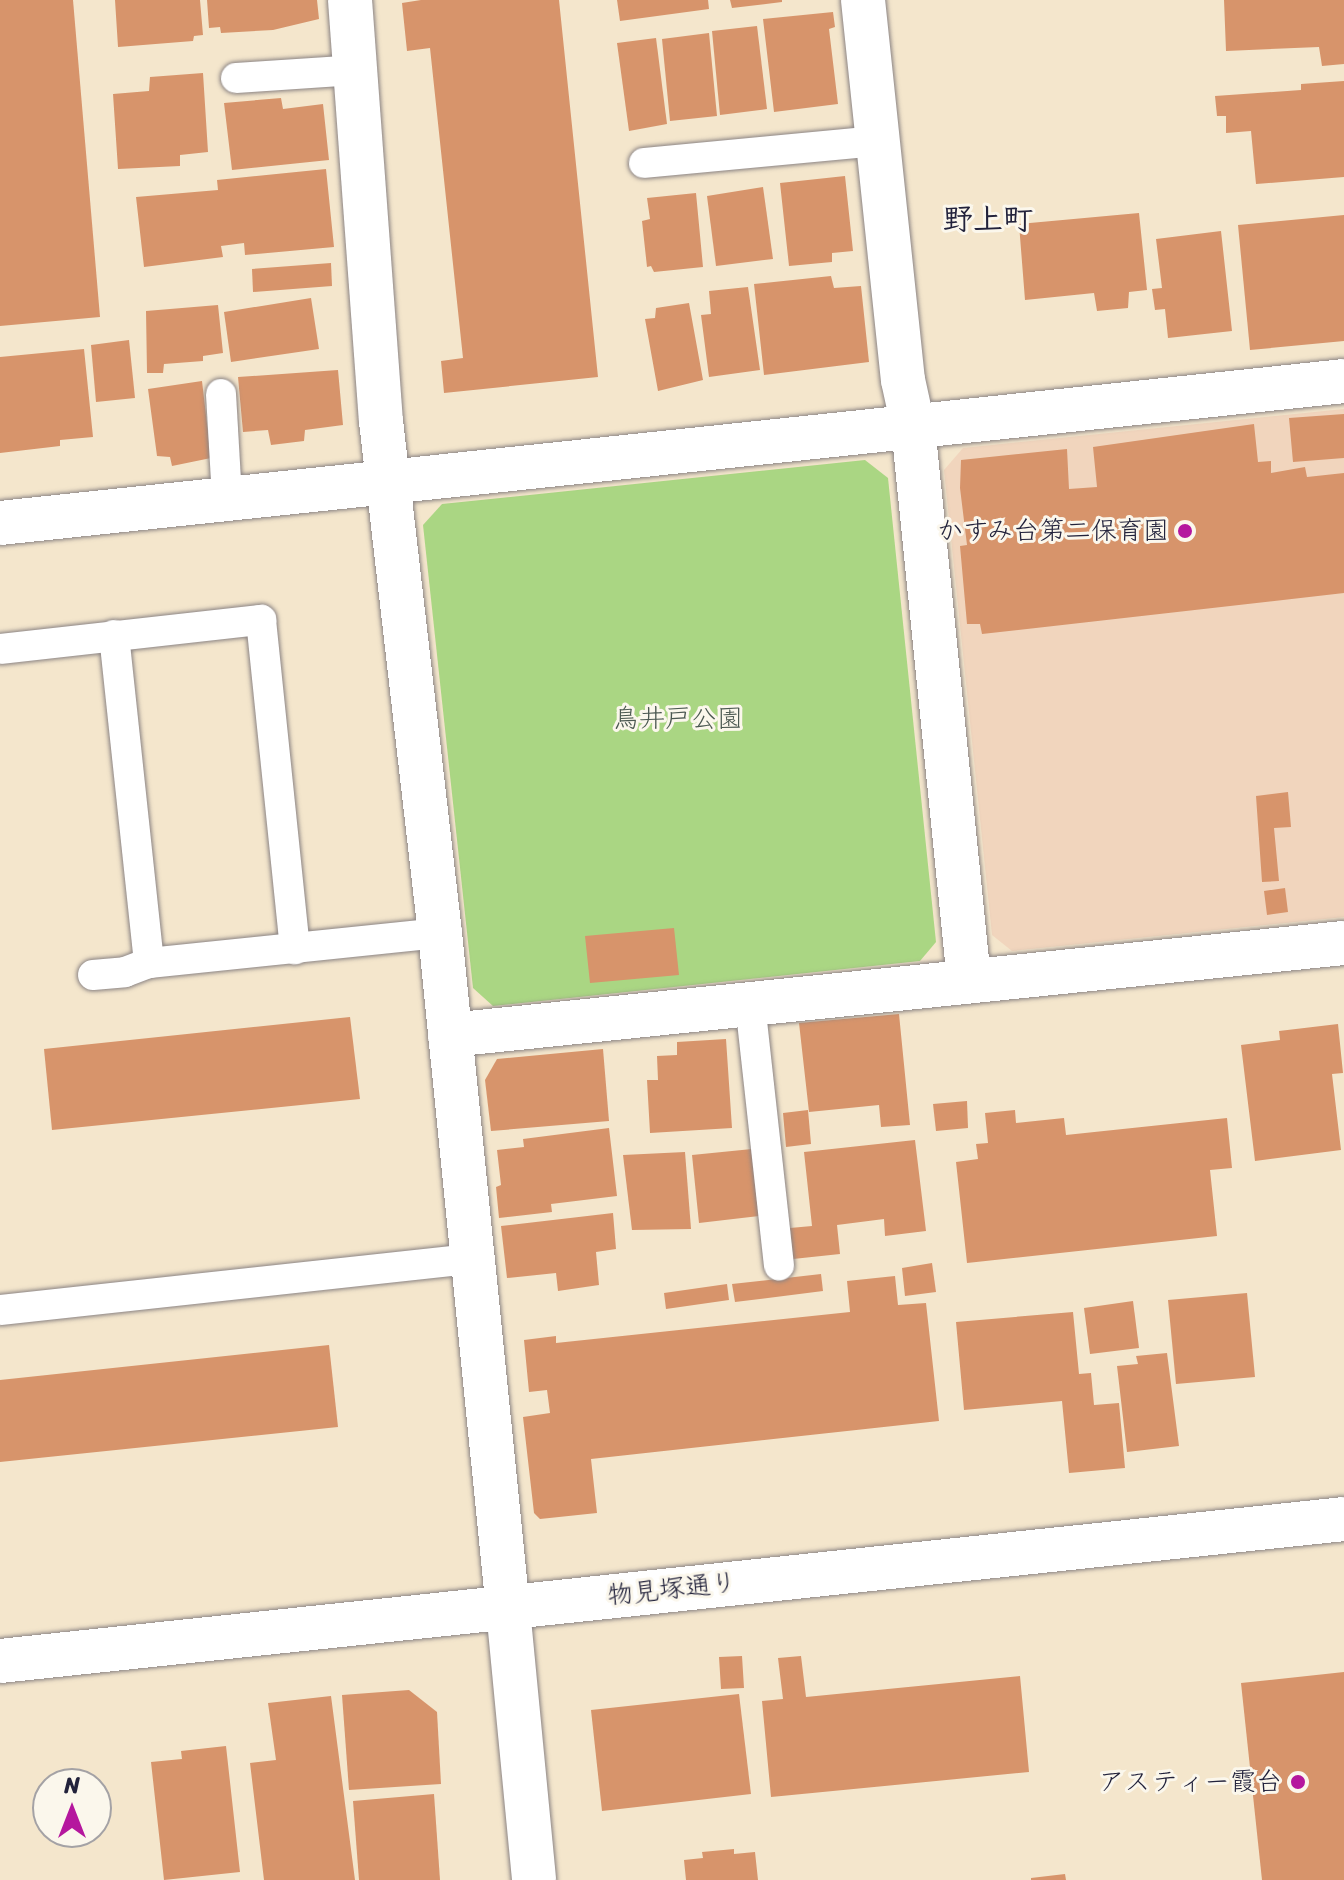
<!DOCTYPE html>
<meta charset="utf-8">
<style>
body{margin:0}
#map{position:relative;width:1344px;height:1880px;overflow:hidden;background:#f4e6cc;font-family:Sriracha,"Klee One",sans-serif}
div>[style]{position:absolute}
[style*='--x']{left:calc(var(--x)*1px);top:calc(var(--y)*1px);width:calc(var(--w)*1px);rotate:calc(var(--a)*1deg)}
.built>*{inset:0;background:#f1d5bd}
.green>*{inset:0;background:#aad683}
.building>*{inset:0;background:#d7946b}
.roads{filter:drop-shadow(0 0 2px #8b8484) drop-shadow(0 0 2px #8b8484)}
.service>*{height:30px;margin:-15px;padding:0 15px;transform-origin:15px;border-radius:15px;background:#fff}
.minor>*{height:44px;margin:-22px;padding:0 22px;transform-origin:22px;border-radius:22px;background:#fff}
.tertiary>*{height:44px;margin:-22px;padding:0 22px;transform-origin:22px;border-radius:22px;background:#fff}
.dots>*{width:22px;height:22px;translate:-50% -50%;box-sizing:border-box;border:4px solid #fbf7ec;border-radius:50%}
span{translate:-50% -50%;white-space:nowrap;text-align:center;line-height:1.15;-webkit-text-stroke:6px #fbf7ec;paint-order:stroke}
.poi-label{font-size:26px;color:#22223b}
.right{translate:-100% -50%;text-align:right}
.park-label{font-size:26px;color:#4b5851}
.street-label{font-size:26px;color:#22223b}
.quarter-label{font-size:30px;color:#22223b;font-weight:700}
.north{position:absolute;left:32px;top:1768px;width:80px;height:80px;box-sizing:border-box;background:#fbf7ec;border:2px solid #a4a2a5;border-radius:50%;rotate:0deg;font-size:22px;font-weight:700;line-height:32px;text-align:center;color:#22223b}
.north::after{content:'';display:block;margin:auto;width:28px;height:36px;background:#b5179e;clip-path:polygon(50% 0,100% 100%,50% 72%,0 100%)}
</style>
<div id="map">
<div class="built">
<i style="clip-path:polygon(1344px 409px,1344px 917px,1012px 951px,992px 935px,944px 470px,963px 448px)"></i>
</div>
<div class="green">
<i style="clip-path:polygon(865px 460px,888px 478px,936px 942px,920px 961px,493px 1006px,473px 988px,423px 525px,442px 504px)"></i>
</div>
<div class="building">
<i style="clip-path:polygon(0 0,73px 0,100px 317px,0 326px)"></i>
<i style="clip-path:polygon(115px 0,200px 0,203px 35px,194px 36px,193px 41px,118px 47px)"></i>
<i style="clip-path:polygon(207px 0,317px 0,319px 19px,273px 30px,221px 33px,220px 27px,209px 28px)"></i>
<i style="clip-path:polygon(421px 0,559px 0,598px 377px,444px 393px,441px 361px,463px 358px,430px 48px,407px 51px,402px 3px)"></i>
<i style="clip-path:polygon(617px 0,708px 0,709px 9px,620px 21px)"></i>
<i style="clip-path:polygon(730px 0,782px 0,782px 2px,732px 8px)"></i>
<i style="clip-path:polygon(1224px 0,1344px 0,1344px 64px,1322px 66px,1319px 47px,1226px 51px)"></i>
<i style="clip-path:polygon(833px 12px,835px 27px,829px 29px,838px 104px,774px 112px,763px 19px)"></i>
<i style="clip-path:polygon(757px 26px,767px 109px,720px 115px,712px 31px)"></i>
<i style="clip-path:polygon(709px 33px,717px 116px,670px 121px,662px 39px)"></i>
<i style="clip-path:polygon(656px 38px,667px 124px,629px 131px,617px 43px)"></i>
<i style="clip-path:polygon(203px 73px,208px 152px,180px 155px,180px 166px,118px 169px,113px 94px,149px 91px,150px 77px)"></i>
<i style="clip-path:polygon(1344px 81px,1344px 177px,1256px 184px,1251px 131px,1226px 133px,1226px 116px,1217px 116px,1215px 96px,1301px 90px,1301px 84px)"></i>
<i style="clip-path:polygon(281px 98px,283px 109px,323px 104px,329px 160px,232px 170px,224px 103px)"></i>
<i style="clip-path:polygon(326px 169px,334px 247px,245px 255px,244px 243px,221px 246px,223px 257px,144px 267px,136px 197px,218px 190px,217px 180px)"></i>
<i style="clip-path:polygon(845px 176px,853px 251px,832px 253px,832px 262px,789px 266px,780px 183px)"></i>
<i style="clip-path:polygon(763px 187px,773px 259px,716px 266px,707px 196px)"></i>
<i style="clip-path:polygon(696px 193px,703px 267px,654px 272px,651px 266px,647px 267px,642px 221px,650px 219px,647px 198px)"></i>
<i style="clip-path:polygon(1139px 213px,1147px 290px,1129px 292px,1128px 308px,1097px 311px,1094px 293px,1025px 300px,1019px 224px)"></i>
<i style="clip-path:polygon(1344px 215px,1344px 341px,1250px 350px,1238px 225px)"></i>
<i style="clip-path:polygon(1221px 231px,1232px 331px,1168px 338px,1165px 309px,1155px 310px,1152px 289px,1162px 288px,1156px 239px)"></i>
<i style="clip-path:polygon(331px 263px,332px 286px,253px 292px,252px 269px)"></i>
<i style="clip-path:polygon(831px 276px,834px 288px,861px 286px,869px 362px,764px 375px,754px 284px)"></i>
<i style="clip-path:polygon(748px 287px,760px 370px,709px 377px,701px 315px,711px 314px,709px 291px)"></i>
<i style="clip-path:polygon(311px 298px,319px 349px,231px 362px,224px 312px)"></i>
<i style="clip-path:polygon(689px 303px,703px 380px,658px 391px,645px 319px,655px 318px,656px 308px)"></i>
<i style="clip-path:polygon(218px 305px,223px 353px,203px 356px,203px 361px,164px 364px,163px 373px,147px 373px,146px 311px)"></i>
<i style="clip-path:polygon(129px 340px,135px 398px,96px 402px,91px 345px)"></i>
<i style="clip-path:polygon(84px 349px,93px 437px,60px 440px,60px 446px,0 453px,0 357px)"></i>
<i style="clip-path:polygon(338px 370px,343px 425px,305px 430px,304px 441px,271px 445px,268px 430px,243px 432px,238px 377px)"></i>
<i style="clip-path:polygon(202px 381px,211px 458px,172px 466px,170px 457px,157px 456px,148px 389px)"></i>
<i style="clip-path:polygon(1344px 414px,1344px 458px,1293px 462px,1289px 418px)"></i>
<i style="clip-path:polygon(1254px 424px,1258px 462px,1271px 461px,1271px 473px,1305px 467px,1307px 477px,1344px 473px,1344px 593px,982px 634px,980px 624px,967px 624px,960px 546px,967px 545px,960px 488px,961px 460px,1067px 449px,1069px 489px,1097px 487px,1093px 447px)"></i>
<i style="clip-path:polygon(1288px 792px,1291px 827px,1274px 828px,1279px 881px,1262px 882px,1256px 796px)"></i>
<i style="clip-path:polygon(1285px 888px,1288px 912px,1267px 915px,1264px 891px)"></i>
<i style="clip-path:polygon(674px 928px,679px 975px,590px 983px,585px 936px)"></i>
<i style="clip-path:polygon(899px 1014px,910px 1125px,881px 1127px,879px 1105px,809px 1112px,799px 1023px)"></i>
<i style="clip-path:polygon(350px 1017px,360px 1099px,52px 1130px,44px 1049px)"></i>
<i style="clip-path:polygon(1338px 1024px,1343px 1073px,1332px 1074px,1341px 1150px,1255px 1161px,1241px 1045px,1280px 1040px,1279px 1031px)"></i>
<i style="clip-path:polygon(726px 1039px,732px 1128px,650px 1133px,647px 1080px,658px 1080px,657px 1056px,677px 1055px,677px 1042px)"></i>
<i style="clip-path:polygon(603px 1049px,609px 1121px,491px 1131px,485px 1080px,497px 1059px)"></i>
<i style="clip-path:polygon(967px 1101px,968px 1128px,936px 1131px,933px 1104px)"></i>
<i style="clip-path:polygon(808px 1110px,811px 1144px,786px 1147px,783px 1113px)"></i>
<i style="clip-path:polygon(1015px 1110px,1016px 1123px,1064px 1118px,1066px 1135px,1227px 1118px,1232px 1168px,1210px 1170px,1217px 1236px,967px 1263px,956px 1162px,978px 1159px,976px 1144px,988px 1143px,985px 1113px)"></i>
<i style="clip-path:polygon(609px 1128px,617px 1196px,551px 1204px,552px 1212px,499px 1218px,496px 1187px,501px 1185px,497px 1150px,524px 1147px,523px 1139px)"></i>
<i style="clip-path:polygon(915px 1140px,926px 1231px,885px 1236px,884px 1219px,837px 1225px,840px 1254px,793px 1259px,790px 1228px,812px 1226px,804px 1152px)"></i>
<i style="clip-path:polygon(752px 1149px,759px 1216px,699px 1223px,692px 1155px)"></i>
<i style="clip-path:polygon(685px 1152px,691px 1229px,632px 1230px,623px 1155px)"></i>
<i style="clip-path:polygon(613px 1213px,616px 1249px,596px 1252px,599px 1285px,558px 1291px,556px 1273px,507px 1278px,501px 1226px)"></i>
<i style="clip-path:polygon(932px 1263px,936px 1292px,905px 1296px,902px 1268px)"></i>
<i style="clip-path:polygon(821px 1274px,823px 1291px,735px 1302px,732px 1284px)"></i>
<i style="clip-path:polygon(895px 1276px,898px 1305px,926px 1303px,939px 1421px,591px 1459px,597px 1513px,540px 1519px,534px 1513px,523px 1417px,550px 1413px,547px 1390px,529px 1392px,524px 1340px,556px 1336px,556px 1343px,850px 1312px,847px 1281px)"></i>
<i style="clip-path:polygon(727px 1284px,729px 1300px,666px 1309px,664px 1293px)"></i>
<i style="clip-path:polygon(1247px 1293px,1255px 1377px,1176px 1384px,1168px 1300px)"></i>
<i style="clip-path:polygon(1133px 1301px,1139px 1348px,1090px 1354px,1084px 1308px)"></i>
<i style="clip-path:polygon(1073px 1312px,1079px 1374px,1091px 1373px,1094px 1405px,1119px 1403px,1125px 1468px,1069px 1473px,1062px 1401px,964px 1410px,956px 1322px)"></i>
<i style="clip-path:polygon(329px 1345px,338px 1427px,0 1462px,0 1380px)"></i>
<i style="clip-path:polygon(1167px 1353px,1179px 1446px,1127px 1452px,1117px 1366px,1138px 1364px,1136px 1356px)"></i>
<i style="clip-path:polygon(742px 1656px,744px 1688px,721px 1689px,719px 1657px)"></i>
<i style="clip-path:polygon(801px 1656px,806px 1697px,1020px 1676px,1029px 1772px,771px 1797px,762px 1701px,783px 1699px,778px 1658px)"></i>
<i style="clip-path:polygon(1344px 1672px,1344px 1880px,1262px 1880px,1241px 1683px)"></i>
<i style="clip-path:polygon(409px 1690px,437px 1712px,441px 1784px,349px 1790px,342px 1695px)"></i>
<i style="clip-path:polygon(739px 1694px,751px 1794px,602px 1811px,591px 1710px)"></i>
<i style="clip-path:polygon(331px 1696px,355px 1880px,264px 1880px,250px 1763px,276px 1760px,268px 1703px)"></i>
<i style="clip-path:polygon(226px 1746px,240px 1872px,164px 1880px,151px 1762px,182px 1759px,181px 1751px)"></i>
<i style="clip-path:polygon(434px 1794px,440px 1880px,359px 1880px,353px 1801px)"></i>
<i style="clip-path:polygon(734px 1849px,734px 1854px,755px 1852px,758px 1880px,686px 1880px,684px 1860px,703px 1858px,702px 1852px)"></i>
<i style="clip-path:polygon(1065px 1874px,1066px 1880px,1031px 1880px,1031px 1878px)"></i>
</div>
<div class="roads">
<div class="service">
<i style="--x:236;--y:78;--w:119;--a:-3.8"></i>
<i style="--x:644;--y:163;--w:235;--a:-5.4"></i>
<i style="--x:221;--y:394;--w:104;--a:86.7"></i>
<i style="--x:114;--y:635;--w:330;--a:83.9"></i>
<i style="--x:149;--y:963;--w:293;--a:-5.9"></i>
<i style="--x:1;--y:649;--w:262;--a:-6.4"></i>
<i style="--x:261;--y:620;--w:331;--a:84.1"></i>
<i style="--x:93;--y:975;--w:32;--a:-5"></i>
<i style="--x:125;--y:972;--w:26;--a:-21"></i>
<i style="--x:750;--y:1003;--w:264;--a:83.7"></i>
<i style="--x:0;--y:1310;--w:475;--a:-6.2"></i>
</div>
<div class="minor">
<i style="--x:350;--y:0;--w:422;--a:85.8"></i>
<i style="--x:381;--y:421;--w:515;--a:83.43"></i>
<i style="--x:440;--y:933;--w:679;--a:84.26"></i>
<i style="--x:863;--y:0;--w:382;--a:84"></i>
<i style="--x:903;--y:380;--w:47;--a:77.7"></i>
<i style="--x:913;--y:426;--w:557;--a:84.23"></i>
<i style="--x:0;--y:523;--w:1351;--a:-6.03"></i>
<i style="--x:450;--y:1035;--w:899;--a:-5.88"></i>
</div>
<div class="tertiary">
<i style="--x:508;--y:1609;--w:272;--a:84.5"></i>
<i style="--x:0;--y:1661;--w:1351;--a:-6.03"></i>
</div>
</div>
<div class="dots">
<i style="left:1185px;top:531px;background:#b5179e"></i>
<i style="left:1298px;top:1782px;background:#b5179e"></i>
</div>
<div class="poi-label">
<span class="right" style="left:1169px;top:531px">かすみ台第二保育園</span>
<span class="right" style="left:1282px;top:1782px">アスティー霞台</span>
</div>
<div class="park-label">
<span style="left:678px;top:719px">鳥井戸公園</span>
</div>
<div class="street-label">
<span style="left:672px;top:1589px;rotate:-6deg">物見塚通り</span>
</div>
<div class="quarter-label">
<span style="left:988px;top:219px">野上町</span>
</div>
<div class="north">N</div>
</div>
